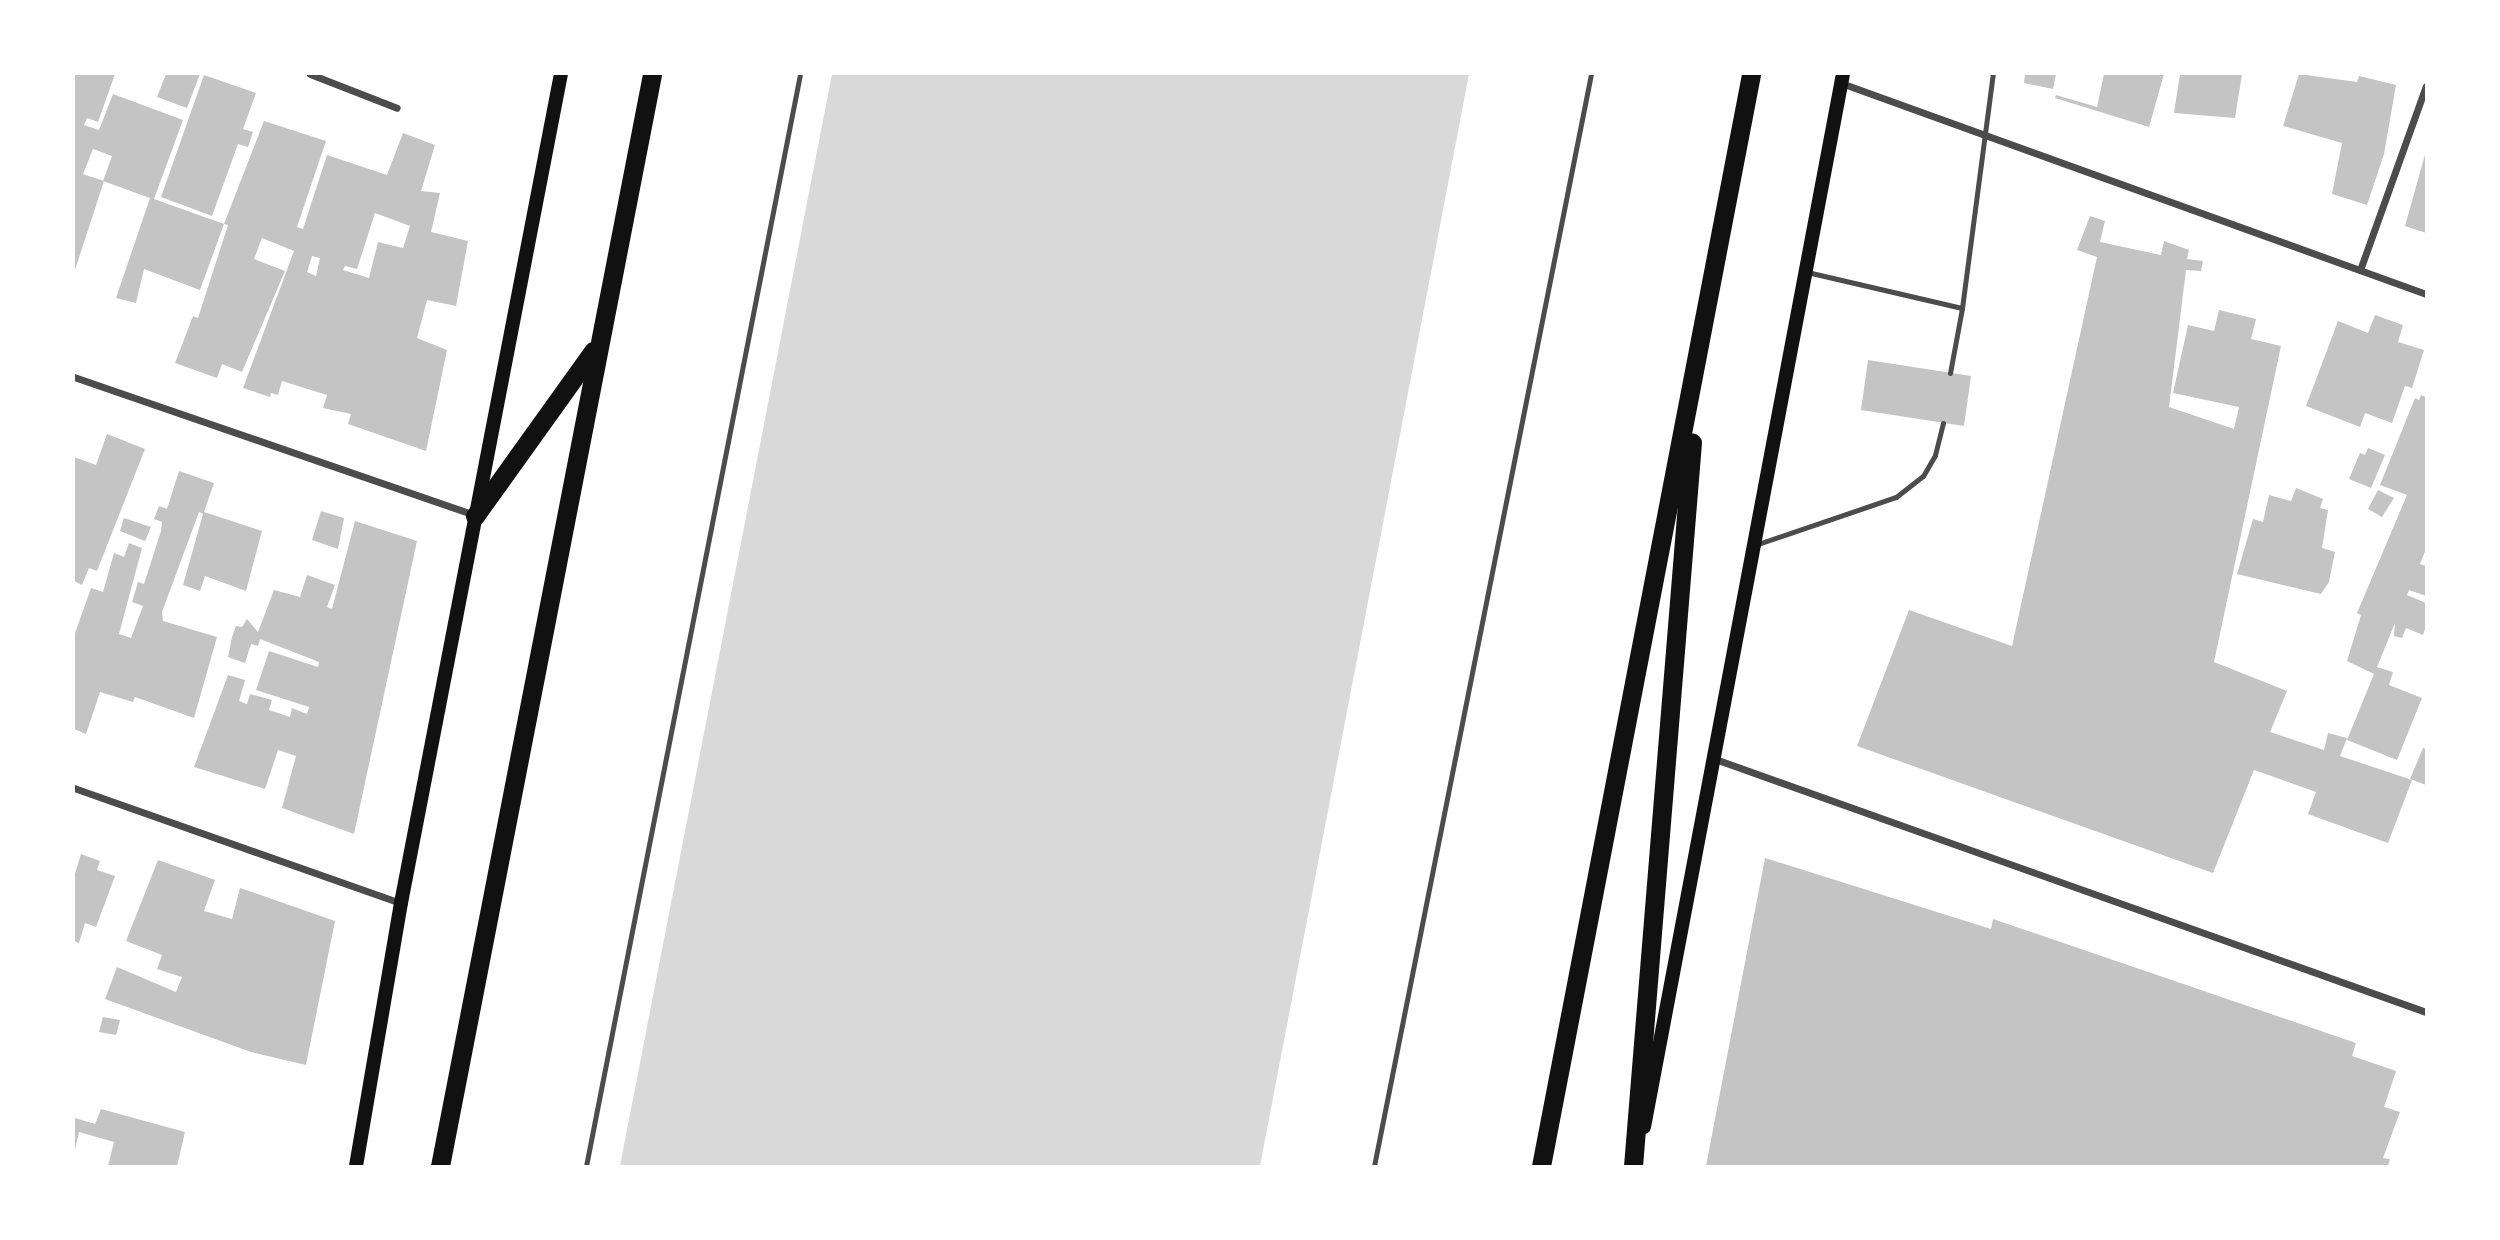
<!DOCTYPE html>
<html>
<head>
<meta charset="utf-8">
<style>
	body { margin:0 }
	#map { position:relative; width:2500px; height:1240px; overflow:hidden; background:#fff; font-family:Barlow,sans-serif }
	div>[style] { position:absolute }
	.water>* { inset:0; background:#d9d9d9 }
	.building>* { inset:0; background:#c4c4c4 }
	.service>* { height:5px; margin:-2.5px; padding:0 2.5px; transform-origin:2.5px; border-radius:2.5px; background:#4c4c4c }
	.minor>* { height:7px; margin:-3.5px; padding:0 3.5px; transform-origin:3.5px; border-radius:3.5px; background:#4c4c4c }
	.secondary>* { height:14px; margin:-7px; padding:0 7px; transform-origin:7px; border-radius:7px; background:#111 }
	.trunk>* { height:19px; margin:-9.5px; padding:0 9.5px; transform-origin:9.5px; border-radius:9.5px; background:#111 }
	span { translate:-50% -50%; white-space:nowrap; text-align:center; line-height:1.15; -webkit-text-stroke:5px #fff; paint-order:stroke }
	.frame { position:absolute; inset:0; border:75px solid #fff; pointer-events:none }
</style>
</head>
<body>
<div id="map">
	<div class="water">
		<i style="clip-path:polygon(832px 74px,1469px 74px,1260px 1166px,620px 1166px)"></i>
	</div>
	<div class="building">
		<i style="clip-path:polygon(evenodd,74px 74px,115px 74px,98px 122px,87px 118px,84px 125px,99px 130px,113px 94px,183px 120px,154px 199px,224px 224px,264px 121px,326px 141px,297px 227px,303px 229px,327px 155px,387px 175px,403px 133px,435px 145px,421px 191px,440px 193px,431px 232px,468px 241px,456px 306px,427px 300px,417px 338px,447px 350px,426px 451px,348px 424px,351px 414px,323px 408px,327px 395px,282px 381px,278px 395px,271px 393px,270px 397px,243px 388px,294px 251px,262px 238px,254px 259px,285px 271px,242px 372px,222px 364px,217px 378px,175px 363px,193px 316px,198px 318px,228px 225px,224px 224px,200px 290px,144px 269px,136px 303px,116px 298px,150px 198px,103px 181px,112px 156px,93px 149px,83px 174px,104px 181px,74px 273px,74px 74px,375px 213px,410px 226px,403px 248px,378px 242px,369px 278px,343px 270px,345px 266px,357px 269px,375px 213px,74px 74px,312px 256px,320px 258px,316px 276px,307px 272px,312px 256px)"></i>
		<i style="clip-path:polygon(166px 74px,200px 74px,187px 108px,157px 97px)"></i>
		<i style="clip-path:polygon(2025px 74px,2056px 74px,2053px 89px,2024px 83px)"></i>
		<i style="clip-path:polygon(2104px 74px,2164px 74px,2149px 127px,2055px 98px,2056px 95px,2097px 107px)"></i>
		<i style="clip-path:polygon(2180px 74px,2242px 74px,2235px 118px,2174px 113px)"></i>
		<i style="clip-path:polygon(2299px 74px,2357px 82px,2359px 76px,2396px 85px,2384px 154px,2367px 205px,2332px 194px,2342px 143px,2283px 126px)"></i>
		<i style="clip-path:polygon(204px 75px,256px 93px,243px 129px,253px 132px,248px 147px,238px 144px,212px 216px,161px 197px)"></i>
		<i style="clip-path:polygon(2426px 151px,2426px 233px,2405px 226px)"></i>
		<i style="clip-path:polygon(2090px 216px,2105px 221px,2100px 242px,2161px 255px,2164px 241px,2189px 250px,2187px 259px,2203px 261px,2201px 271px,2186px 270px,2169px 407px,2234px 429px,2239px 407px,2173px 393px,2188px 325px,2214px 331px,2219px 310px,2256px 319px,2251px 339px,2281px 346px,2214px 662px,2287px 691px,2270px 732px,2324px 750px,2328px 733px,2347px 738px,2340px 756px,2412px 780px,2388px 843px,2308px 814px,2316px 792px,2254px 770px,2213px 873px,1857px 746px,1909px 610px,2012px 646px,2097px 257px,2077px 250px)"></i>
		<i style="clip-path:polygon(2375px 315px,2403px 325px,2398px 342px,2424px 350px,2412px 388px,2405px 386px,2392px 423px,2365px 413px,2360px 427px,2306px 406px,2338px 321px,2368px 333px)"></i>
		<i style="clip-path:polygon(1868px 360px,1971px 376px,1964px 426px,1861px 410px)"></i>
		<i style="clip-path:polygon(2421px 395px,2426px 397px,2426px 549px,2420px 564px,2426px 566px,2426px 596px,2409px 590px,2407px 595px,2426px 603px,2426px 626px,2423px 635px,2406px 628px,2402px 638px,2394px 636px,2395px 623px,2377px 667px,2393px 672px,2389px 685px,2422px 698px,2397px 760px,2347px 740px,2374px 674px,2347px 661px,2361px 615px,2357px 613px,2407px 495px,2380px 485px,2415px 398px,2419px 400px)"></i>
		<i style="clip-path:polygon(107px 434px,145px 449px,97px 571px,89px 568px,82px 585px,74px 581px,74px 457px,96px 465px)"></i>
		<i style="clip-path:polygon(2368px 448px,2385px 455px,2371px 488px,2349px 479px,2360px 453px,2365px 455px)"></i>
		<i style="clip-path:polygon(179px 471px,214px 483px,204px 512px,262px 531px,246px 591px,205px 576px,200px 591px,183px 585px,203px 514px,199px 512px,162px 612px,163px 621px,217px 637px,194px 718px,135px 697px,133px 702px,100px 692px,86px 734px,74px 729px,74px 636px,91px 588px,103px 592px,114px 553px,124px 557px,129px 543px,142px 548px,119px 634px,131px 638px,143px 606px,132px 602px,138px 582px,144px 584px,161px 531px,162px 522px,154px 519px,159px 506px,167px 509px)"></i>
		<i style="clip-path:polygon(2296px 488px,2323px 499px,2320px 508px,2328px 510px,2322px 548px,2335px 552px,2329px 582px,2321px 594px,2237px 574px,2253px 519px,2263px 522px,2269px 495px,2291px 501px)"></i>
		<i style="clip-path:polygon(2378px 490px,2394px 498px,2382px 517px,2368px 509px)"></i>
		<i style="clip-path:polygon(321px 511px,344px 518px,338px 549px,312px 540px)"></i>
		<i style="clip-path:polygon(124px 518px,151px 527px,145px 541px,120px 531px)"></i>
		<i style="clip-path:polygon(355px 521px,417px 541px,354px 834px,282px 808px,296px 756px,278px 750px,265px 789px,194px 767px,228px 675px,245px 680px,239px 701px,247px 704px,250px 694px,272px 700px,269px 710px,290px 717px,292px 708px,307px 714px,309px 707px,256px 690px,269px 651px,318px 667px,319px 662px,260px 639px,258px 646px,251px 644px,245px 663px,228px 657px,232px 637px,236px 626px,242px 627px,247px 619px,258px 632px,274px 590px,300px 597px,307px 575px,335px 585px,327px 607px,332px 609px)"></i>
		<i style="clip-path:polygon(2423px 748px,2426px 749px,2426px 785px,2410px 779px)"></i>
		<i style="clip-path:polygon(81px 854px,100px 861px,97px 870px,115px 876px,96px 927px,85px 923px,79px 943px,74px 941px,74px 877px)"></i>
		<i style="clip-path:polygon(1765px 858px,1991px 929px,1993px 919px,2356px 1043px,2352px 1056px,2396px 1071px,2384px 1107px,2400px 1112px,2383px 1158px,2390px 1159px,2388px 1166px,1706px 1166px)"></i>
		<i style="clip-path:polygon(158px 860px,215px 880px,204px 911px,232px 919px,240px 888px,335px 921px,306px 1065px,251px 1052px,105px 999px,117px 967px,176px 992px,182px 977px,157px 969px,162px 955px,126px 941px)"></i>
		<i style="clip-path:polygon(103px 1017px,120px 1020px,116px 1035px,99px 1032px)"></i>
		<i style="clip-path:polygon(101px 1109px,185px 1132px,177px 1166px,108px 1166px,114px 1142px,79px 1132px,74px 1154px,75px 1118px,95px 1124px)"></i>
	</div>
	<div class="service">
		<i style="left:1807px;top:272px;width:159px;rotate:13.1deg"></i>
		<i style="left:1962px;top:308px;width:236px;rotate:-82.5deg"></i>
		<i style="left:1950px;top:373px;width:66px;rotate:-79.5deg"></i>
		<i style="left:1755px;top:545px;width:149px;rotate:-18.8deg"></i>
		<i style="left:1896px;top:497px;width:34px;rotate:-38deg"></i>
		<i style="left:1923px;top:476px;width:24px;rotate:-60deg"></i>
		<i style="left:1935px;top:455px;width:33px;rotate:-76deg"></i>
		<i style="left:586px;top:1166px;width:1113px;rotate:-78.91deg"></i>
		<i style="left:1374px;top:1166px;width:1113px;rotate:-78.76deg"></i>
	</div>
	<div class="minor">
		<i style="left:310px;top:74px;width:93px;rotate:21.3deg"></i>
		<i style="left:1841px;top:83px;width:622px;rotate:19.83deg"></i>
		<i style="left:2360px;top:270px;width:195px;rotate:-70.3deg"></i>
		<i style="left:74px;top:377px;width:423px;rotate:19deg"></i>
		<i style="left:1715px;top:759px;width:755px;rotate:19.59deg"></i>
		<i style="left:74px;top:788px;width:347px;rotate:19.4deg"></i>
	</div>
	<div class="secondary">
		<i style="left:1644px;top:1127px;width:1072px;rotate:-79.3deg"></i>
		<i style="left:356px;top:1166px;width:267px;rotate:-80.3deg"></i>
		<i style="left:401px;top:903px;width:844px;rotate:-79.08deg"></i>
	</div>
	<div class="trunk">
		<i style="left:475px;top:516px;width:203px;rotate:-54.4deg"></i>
		<i style="left:440px;top:1166px;width:1112px;rotate:-79.01deg"></i>
		<i style="left:1541px;top:1166px;width:1112px;rotate:-79.11deg"></i>
		<i style="left:1633px;top:1166px;width:726px;rotate:-85.34deg"></i>
	</div>
	<div class="frame"></div>
</div>
</body>
</html>
